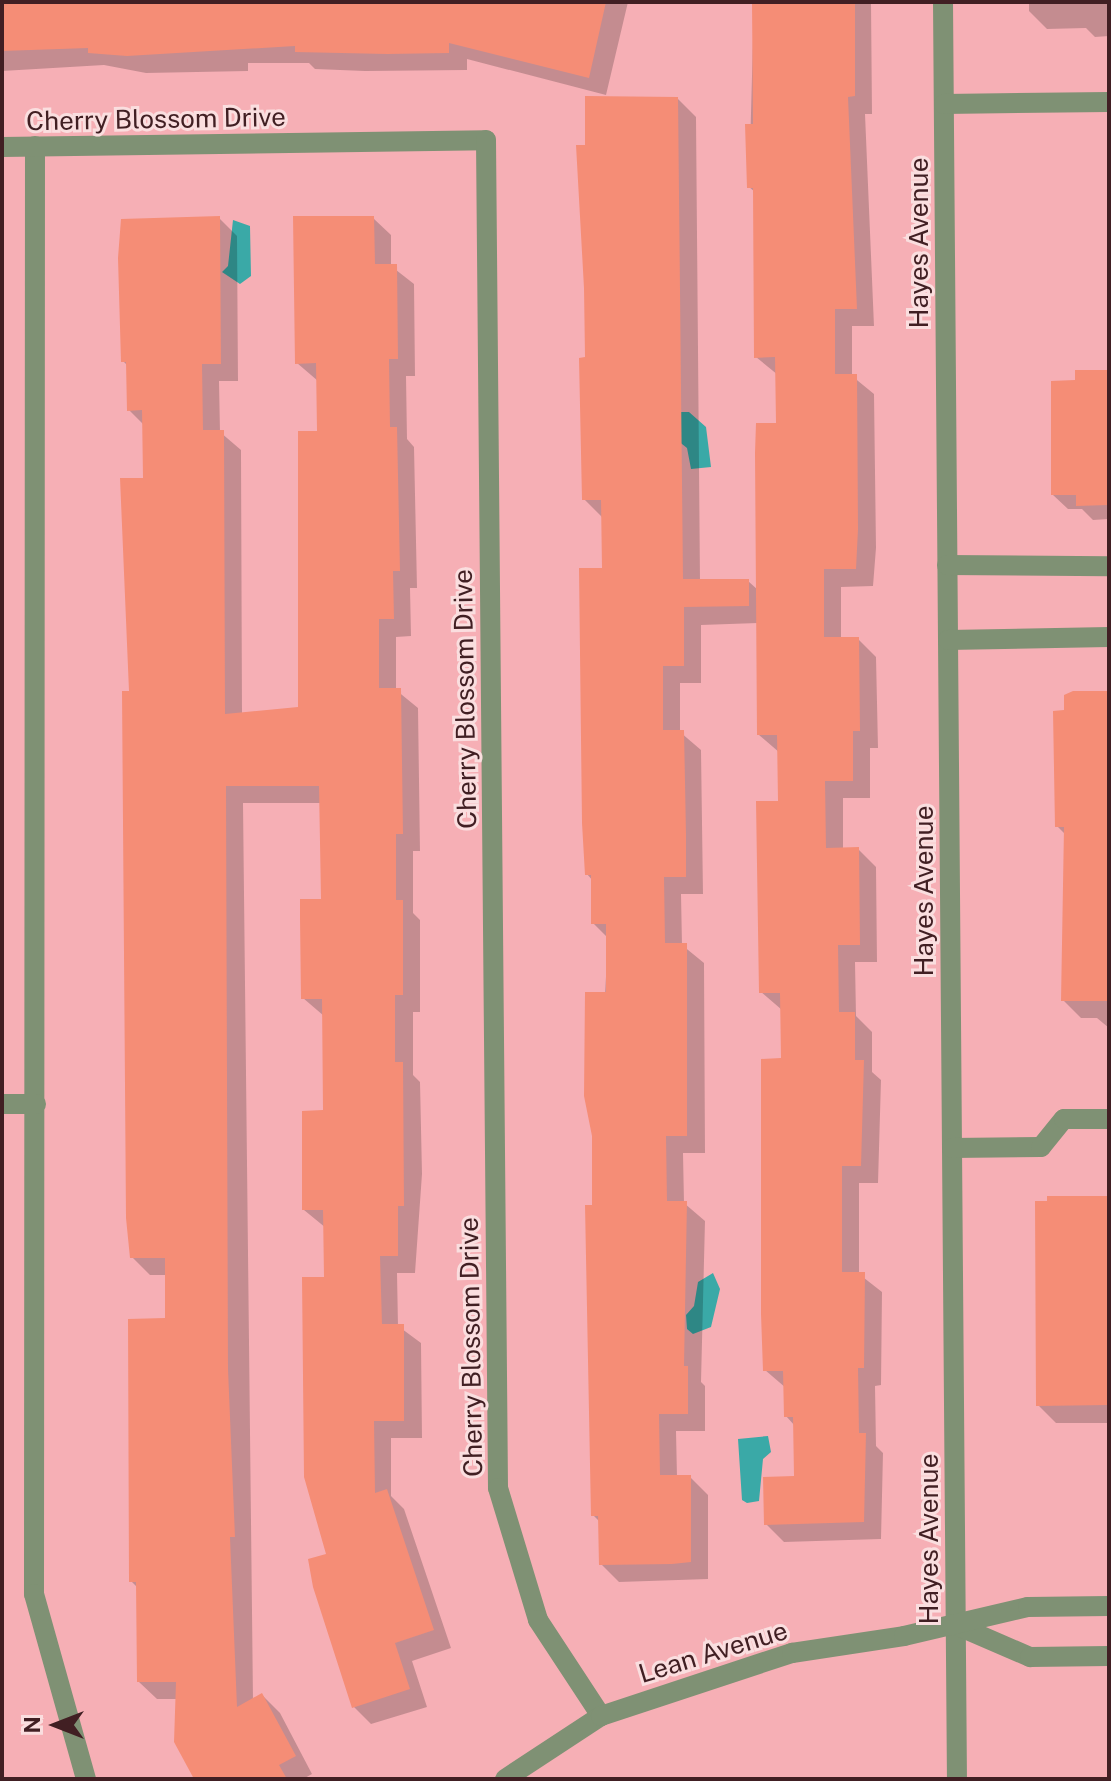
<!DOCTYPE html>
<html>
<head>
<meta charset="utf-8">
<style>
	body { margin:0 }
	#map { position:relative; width:1111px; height:1781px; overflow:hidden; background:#f6afb5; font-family:"Public Sans",sans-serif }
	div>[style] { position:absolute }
	.water>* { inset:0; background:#3aa9a7 }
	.shadow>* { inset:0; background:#0003 }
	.building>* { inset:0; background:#f58d76 }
	.minor>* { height:20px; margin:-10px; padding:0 10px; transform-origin:10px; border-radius:10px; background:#7f9174 }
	span { translate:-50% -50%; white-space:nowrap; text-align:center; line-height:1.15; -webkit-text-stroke:6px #fadedf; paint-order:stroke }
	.street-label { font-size:26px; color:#411f23 }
	.frame { position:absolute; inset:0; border:4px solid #411f23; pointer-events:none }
	.north { position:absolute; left:16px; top:1685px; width:80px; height:80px; -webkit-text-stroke:6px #fadedf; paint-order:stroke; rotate:270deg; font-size:22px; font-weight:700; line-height:32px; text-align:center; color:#411f23 }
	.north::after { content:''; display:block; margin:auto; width:28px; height:36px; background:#411f23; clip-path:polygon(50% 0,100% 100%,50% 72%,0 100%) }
</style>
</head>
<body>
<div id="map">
	<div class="water">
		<i style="clip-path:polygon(233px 220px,250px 226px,251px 276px,240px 284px,222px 272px,228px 266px)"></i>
		<i style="clip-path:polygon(668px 412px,689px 412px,706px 427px,711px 467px,691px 469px,687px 448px,672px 436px)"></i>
		<i style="clip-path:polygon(713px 1273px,720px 1289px,711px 1327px,693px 1334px,687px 1329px,686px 1315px,694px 1306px,698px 1282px)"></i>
		<i style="clip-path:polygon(768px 1436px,771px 1452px,763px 1459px,759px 1501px,747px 1503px,742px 1500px,738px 1439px)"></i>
	</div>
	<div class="shadow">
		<i style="clip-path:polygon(2px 2px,628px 2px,606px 95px,467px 59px,467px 70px,365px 71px,315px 69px,309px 63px,248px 63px,248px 71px,146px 73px,104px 65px,2px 71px)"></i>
		<i style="clip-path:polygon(754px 2px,871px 2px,872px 114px,865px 114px,874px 326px,852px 326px,852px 376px,874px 394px,876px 548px,873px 586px,841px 587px,841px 639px,858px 639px,876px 657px,878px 748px,870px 748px,870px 798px,843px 798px,843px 849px,858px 849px,876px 867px,877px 962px,855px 962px,856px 1016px,872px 1032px,872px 1072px,881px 1080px,878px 1183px,859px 1183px,859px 1274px,882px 1292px,881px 1385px,875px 1386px,876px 1446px,883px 1453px,881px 1539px,784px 1542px,766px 1524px,796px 1478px,795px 1426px,786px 1416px,786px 1388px,765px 1370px,783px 1060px,782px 1010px,761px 992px,780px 803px,780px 753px,759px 735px,758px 623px,701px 625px,701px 683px,680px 683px,680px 732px,701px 750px,703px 894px,681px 894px,682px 945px,704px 963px,705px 1153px,683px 1153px,684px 1203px,705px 1221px,701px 1382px,705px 1386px,705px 1431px,676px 1431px,677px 1477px,690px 1477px,708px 1495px,708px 1579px,619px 1582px,601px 1564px,600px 1522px,593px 1515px,594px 1207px,608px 938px,593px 923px,593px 881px,587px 874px,604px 570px,602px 517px,584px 499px,587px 147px,678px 99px,696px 117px,700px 581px,748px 581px,758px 590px,778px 425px,778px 375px,756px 357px,755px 192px,749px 187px)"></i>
		<i style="clip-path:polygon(1029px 2px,1109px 2px,1109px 36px,1095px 37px,1086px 28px,1047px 29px,1029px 11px)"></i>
		<i style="clip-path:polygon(219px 218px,237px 236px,238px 381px,219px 381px,220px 432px,241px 450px,242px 715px,300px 709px,319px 433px,318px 381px,297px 363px,373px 218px,391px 235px,391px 266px,414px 284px,415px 376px,406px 376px,407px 439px,414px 447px,417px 588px,410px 588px,411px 636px,396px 637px,396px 690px,418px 708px,420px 851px,413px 851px,413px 913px,420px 920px,420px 1012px,413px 1012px,413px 1075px,420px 1082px,422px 1174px,415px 1273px,397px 1273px,398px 1326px,421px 1343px,422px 1438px,391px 1438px,391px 1496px,404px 1509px,451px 1648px,412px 1661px,427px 1707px,371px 1724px,353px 1706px,328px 1555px,326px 1228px,304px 1210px,325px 1112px,324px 1016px,303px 998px,323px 901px,321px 803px,243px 803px,253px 1700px,262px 1695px,280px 1713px,312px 1774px,303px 1779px,197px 1779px,177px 1699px,157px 1699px,139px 1682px,138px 1588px,131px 1581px,167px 1320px,167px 1275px,150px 1275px,132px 1257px,131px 693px,145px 480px,144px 425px,129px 410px,128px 366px,123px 361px)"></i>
		<i style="clip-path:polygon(1109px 371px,1109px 519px,1093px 520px,1082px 509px,1068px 509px,1053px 495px,1077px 382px)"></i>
		<i style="clip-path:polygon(1109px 693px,1109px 1028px,1097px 1018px,1081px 1018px,1063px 1000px,1066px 835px,1057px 826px,1066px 712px)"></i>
		<i style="clip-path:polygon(1109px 1198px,1109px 1423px,1056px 1423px,1038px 1405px)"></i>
	</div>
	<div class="building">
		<i style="clip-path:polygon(2px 2px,606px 2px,589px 78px,449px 43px,449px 53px,387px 54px,295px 52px,295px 46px,127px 56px,88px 53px,88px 48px,2px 51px)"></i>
		<i style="clip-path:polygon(752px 2px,855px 3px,855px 96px,848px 97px,857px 309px,835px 309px,835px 374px,857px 374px,858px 529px,856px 569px,824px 569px,824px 637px,859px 637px,860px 731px,853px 731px,853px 781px,825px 781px,826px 848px,859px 847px,860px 945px,838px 945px,839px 1012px,855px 1012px,855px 1060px,864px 1060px,861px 1166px,842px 1166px,842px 1272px,865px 1272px,864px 1368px,858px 1368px,859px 1433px,866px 1433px,864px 1522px,764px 1525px,763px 1477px,794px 1476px,793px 1417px,784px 1417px,783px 1371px,763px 1371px,761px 1314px,761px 1059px,781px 1058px,780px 993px,759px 993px,756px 801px,778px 801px,777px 735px,757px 735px,755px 453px,756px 423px,776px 423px,775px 357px,754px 358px,753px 188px,747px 188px,745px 124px,753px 124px)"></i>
		<i style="clip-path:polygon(585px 96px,678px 97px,683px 579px,749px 579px,749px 606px,684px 607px,684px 666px,663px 666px,663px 730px,684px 730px,686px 834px,686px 877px,664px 877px,665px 943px,687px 943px,687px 1136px,666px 1136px,667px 1201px,687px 1201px,684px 1366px,688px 1366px,688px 1414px,659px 1414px,660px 1475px,691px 1475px,691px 1562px,672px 1564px,599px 1565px,598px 1516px,591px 1516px,585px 1205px,592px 1205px,592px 1136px,584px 1096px,585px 992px,606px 992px,606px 924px,591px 924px,591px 875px,585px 875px,582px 823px,579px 568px,602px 568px,601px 500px,582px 500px,579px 358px,585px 357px,584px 288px,576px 145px,585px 145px)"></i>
		<i style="clip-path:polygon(220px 216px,221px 364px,202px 364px,203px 430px,224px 430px,225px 714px,298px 707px,298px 431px,317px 431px,316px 363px,295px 364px,293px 216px,374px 216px,375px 264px,397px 264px,398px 359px,389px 359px,390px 427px,397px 427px,400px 571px,393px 571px,394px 619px,379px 619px,379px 688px,401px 688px,403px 834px,396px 834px,396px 900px,403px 900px,403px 995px,395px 995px,395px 1062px,403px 1062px,404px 1206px,398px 1206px,398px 1256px,380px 1256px,382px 1324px,404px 1324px,404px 1421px,374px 1421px,375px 1493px,387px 1489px,434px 1630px,395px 1643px,410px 1689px,352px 1708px,313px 1587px,308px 1559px,326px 1554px,304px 1477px,302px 1277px,324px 1277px,323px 1210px,302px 1210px,302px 1111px,323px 1110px,322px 999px,301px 999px,300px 918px,300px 899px,321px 899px,319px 786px,226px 786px,228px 1369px,235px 1537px,230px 1537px,237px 1707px,262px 1693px,296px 1756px,279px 1765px,287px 1779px,194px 1779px,174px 1742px,176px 1682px,137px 1682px,136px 1582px,129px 1582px,128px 1319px,165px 1318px,165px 1258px,130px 1258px,126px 1218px,122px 691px,129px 691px,120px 478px,143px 478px,142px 410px,127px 411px,126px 362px,121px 362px,118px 258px,121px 219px)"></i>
		<i style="clip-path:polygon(1075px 370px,1109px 370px,1109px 505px,1076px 506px,1076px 495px,1051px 495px,1051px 381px,1075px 380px)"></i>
		<i style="clip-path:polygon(1073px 691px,1109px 691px,1109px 1001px,1061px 1001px,1064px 827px,1055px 827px,1053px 711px,1064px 710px,1064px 695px)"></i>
		<i style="clip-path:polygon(1047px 1196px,1109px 1196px,1109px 1405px,1036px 1406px,1035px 1201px,1047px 1201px)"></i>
	</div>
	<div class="minor">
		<i style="left:943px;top:2px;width:1777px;rotate:89.55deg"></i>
		<i style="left:944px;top:104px;width:165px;rotate:-0.7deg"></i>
		<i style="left:35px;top:146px;width:1448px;rotate:90.04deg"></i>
		<i style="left:34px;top:1594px;width:192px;rotate:74.3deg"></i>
		<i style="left:2px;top:147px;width:484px;rotate:-0.8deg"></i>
		<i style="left:486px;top:140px;width:1348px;rotate:89.49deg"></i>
		<i style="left:498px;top:1488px;width:138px;rotate:73.1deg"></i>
		<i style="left:538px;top:1620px;width:115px;rotate:56.7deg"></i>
		<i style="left:947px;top:565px;width:162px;rotate:0.4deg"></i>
		<i style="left:948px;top:640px;width:161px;rotate:-1.1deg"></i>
		<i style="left:2px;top:1104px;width:34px"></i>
		<i style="left:952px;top:1148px;width:89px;rotate:-0.6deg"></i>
		<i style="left:1041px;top:1147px;width:36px;rotate:-51deg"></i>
		<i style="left:1064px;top:1119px;width:45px"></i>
		<i style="left:956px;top:1625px;width:81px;rotate:23.4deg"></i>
		<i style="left:1030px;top:1657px;width:79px;rotate:-0.7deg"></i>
		<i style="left:505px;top:1779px;width:115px;rotate:-33.3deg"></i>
		<i style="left:601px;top:1716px;width:201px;rotate:-18.3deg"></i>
		<i style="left:792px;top:1653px;width:113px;rotate:-8.6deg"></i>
		<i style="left:904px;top:1636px;width:127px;rotate:-13.2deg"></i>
		<i style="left:1028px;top:1607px;width:81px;rotate:-0.7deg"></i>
	</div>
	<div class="street-label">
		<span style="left:156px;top:119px;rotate:-1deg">Cherry Blossom Drive</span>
		<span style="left:919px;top:243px;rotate:-90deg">Hayes Avenue</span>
		<span style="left:465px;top:699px;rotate:-91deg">Cherry Blossom Drive</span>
		<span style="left:924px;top:891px;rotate:-90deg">Hayes Avenue</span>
		<span style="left:471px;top:1347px;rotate:-91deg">Cherry Blossom Drive</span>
		<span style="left:929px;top:1539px;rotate:-90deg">Hayes Avenue</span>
		<span style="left:713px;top:1652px;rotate:-17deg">Lean Avenue</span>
	</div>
	<div class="frame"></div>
	<div class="north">N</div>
</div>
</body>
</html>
